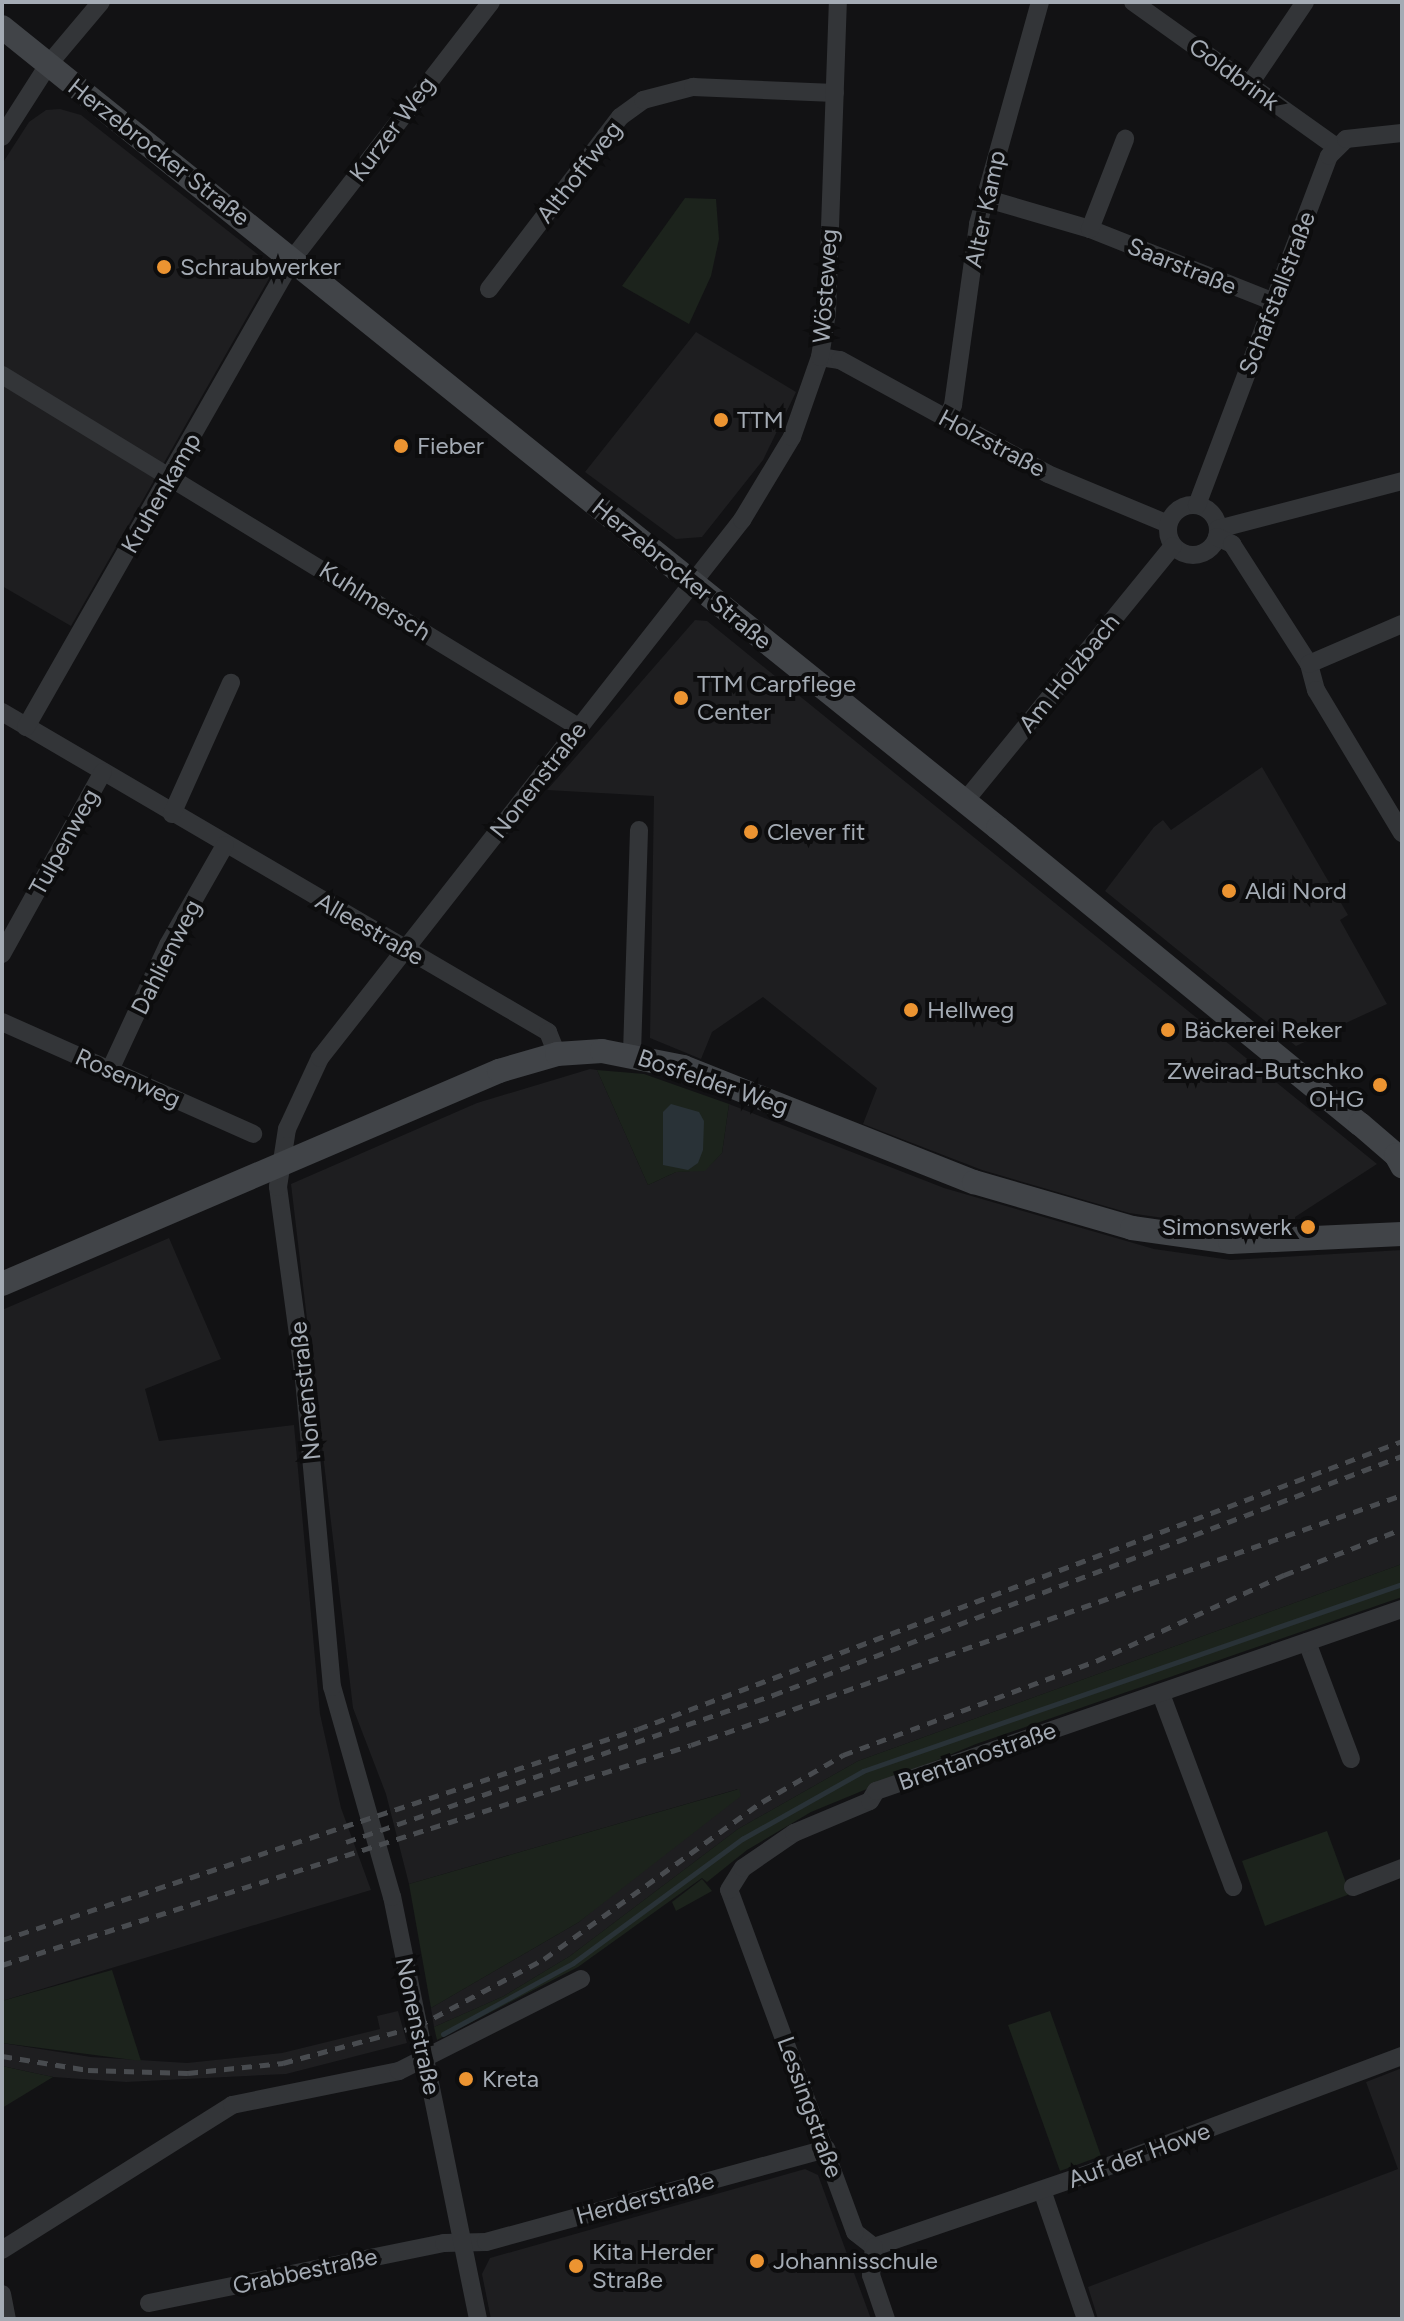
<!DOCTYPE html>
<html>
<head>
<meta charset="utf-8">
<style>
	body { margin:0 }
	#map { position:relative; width:1404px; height:2321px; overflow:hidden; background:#121214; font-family:Figtree,sans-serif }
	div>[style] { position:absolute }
	.built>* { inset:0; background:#1e1e20 }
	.green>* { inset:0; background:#1c231c }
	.water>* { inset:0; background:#293237 }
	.stream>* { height:5px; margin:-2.5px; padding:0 2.5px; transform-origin:2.5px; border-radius:2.5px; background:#293237 }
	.street>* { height:18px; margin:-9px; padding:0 9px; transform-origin:9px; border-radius:9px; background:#333538 }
	.street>.ring { margin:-9px; padding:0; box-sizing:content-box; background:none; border:18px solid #333538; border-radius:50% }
	.secondary>* { height:24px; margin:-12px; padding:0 12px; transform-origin:12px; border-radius:12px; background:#414448 }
	.rail>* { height:5px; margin-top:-2.5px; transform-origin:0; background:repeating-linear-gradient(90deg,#484b4f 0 10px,transparent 0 18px) }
	.dots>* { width:22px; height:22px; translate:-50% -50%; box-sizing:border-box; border:4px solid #0d0d0e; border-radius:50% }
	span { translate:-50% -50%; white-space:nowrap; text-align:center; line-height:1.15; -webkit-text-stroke:8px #0d0d0e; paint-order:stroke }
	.street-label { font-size:24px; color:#a4abb4 }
	.poi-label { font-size:24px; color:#a4abb4 }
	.left { translate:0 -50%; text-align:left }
	.right { translate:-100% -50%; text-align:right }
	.frame { position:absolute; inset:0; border:4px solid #a4abb4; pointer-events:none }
</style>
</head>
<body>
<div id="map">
	<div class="built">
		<i style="clip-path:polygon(60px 109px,81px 115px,275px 268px,71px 626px,2px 586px,2px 164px,29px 122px,46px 110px)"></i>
		<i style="clip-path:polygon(696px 332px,796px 392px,763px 460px,702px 537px,676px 539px,585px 472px)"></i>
		<i style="clip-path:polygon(695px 620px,707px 621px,1377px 1164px,1295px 1217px,1295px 1228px,1240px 1229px,1129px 1213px,982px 1170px,863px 1124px,877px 1088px,763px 997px,712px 1032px,701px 1059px,650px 1038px,654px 796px,547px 790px)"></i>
		<i style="clip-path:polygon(1262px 767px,1348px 915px,1340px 920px,1387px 1004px,1296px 1046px,1105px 891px,1154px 827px,1163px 820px,1171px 830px)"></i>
		<i style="clip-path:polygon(590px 1069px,597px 1070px,648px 1185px,676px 1172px,705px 1170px,722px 1153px,729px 1104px,944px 1188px,1154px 1249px,1231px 1260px,1402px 1250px,1402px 1564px,858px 1761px,738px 1829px,570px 1956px,504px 1996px,434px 2027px,431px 2008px,579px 1922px,738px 1789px,409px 1884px,386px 1794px,353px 1708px,291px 1184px,477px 1103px)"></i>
		<i style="clip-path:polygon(169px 1238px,221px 1359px,145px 1389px,159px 1441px,294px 1425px,320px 1714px,341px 1808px,371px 1890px,2px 2001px,2px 1310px)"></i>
		<i style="clip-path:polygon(398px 2011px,407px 2043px,286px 2074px,126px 2082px,53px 2077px,2px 2066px,2px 2043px,91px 2057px,187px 2063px,282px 2053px,380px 2029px,377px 2016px)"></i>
		<i style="clip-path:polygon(1402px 2068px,1402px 2319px,1098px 2319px,1088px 2287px,1398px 2169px,1366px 2082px)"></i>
		<i style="clip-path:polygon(805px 2169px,818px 2175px,871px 2319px,491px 2319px,482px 2274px,490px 2258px)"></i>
	</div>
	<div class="green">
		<i style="clip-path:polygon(685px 198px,716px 199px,719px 239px,711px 276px,689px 324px,622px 286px)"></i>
		<i style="clip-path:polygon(597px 1070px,644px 1074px,729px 1104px,722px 1153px,705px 1171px,676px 1172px,648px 1185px)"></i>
		<i style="clip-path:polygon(1402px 1564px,1402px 1597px,976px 1744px,811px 1812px,747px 1850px,707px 1882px,702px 1878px,578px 1967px,437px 2040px,434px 2027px,504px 1996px,570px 1956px,738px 1829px,858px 1761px)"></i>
		<i style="clip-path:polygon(739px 1789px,741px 1796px,579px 1922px,431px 2008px,409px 1884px)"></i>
		<i style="clip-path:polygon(1327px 1831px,1350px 1894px,1265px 1926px,1242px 1861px)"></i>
		<i style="clip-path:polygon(702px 1879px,712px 1891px,676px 1911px,672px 1902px)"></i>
		<i style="clip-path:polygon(112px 1970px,141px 2061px,2px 2043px,2px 2001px)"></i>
		<i style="clip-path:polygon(1050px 2011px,1101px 2156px,1060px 2171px,1008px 2025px)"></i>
		<i style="clip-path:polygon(2px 2066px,20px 2070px,53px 2077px,2px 2108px)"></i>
	</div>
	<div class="water">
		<i style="clip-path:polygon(671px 1104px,699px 1112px,704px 1121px,703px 1150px,698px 1163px,688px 1170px,663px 1165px,663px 1112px)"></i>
	</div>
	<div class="stream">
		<i style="left:443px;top:2034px;width:148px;rotate:-28.6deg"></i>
		<i style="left:573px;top:1963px;width:210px;rotate:-36.3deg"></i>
		<i style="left:742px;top:1839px;width:139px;rotate:-29.3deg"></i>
		<i style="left:863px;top:1771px;width:571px;rotate:-19.13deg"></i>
	</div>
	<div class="street">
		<i style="left:1133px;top:2px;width:249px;rotate:35.5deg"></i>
		<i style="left:1249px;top:85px;width:100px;rotate:-56deg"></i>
		<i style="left:2px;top:137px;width:85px;rotate:-57.4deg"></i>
		<i style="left:48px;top:65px;width:82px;rotate:-49.9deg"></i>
		<i style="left:984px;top:198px;width:110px;rotate:16.3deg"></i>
		<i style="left:1090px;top:229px;width:198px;rotate:21.6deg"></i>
		<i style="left:1090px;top:229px;width:97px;rotate:-68.7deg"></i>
		<i style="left:489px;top:289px;width:216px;rotate:-52.7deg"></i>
		<i style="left:620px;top:117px;width:29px;rotate:-36deg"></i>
		<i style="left:643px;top:100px;width:52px;rotate:-14.6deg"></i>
		<i style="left:693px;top:87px;width:142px;rotate:2.4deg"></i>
		<i style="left:820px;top:357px;width:20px;rotate:9deg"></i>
		<i style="left:840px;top:360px;width:237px;rotate:28.7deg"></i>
		<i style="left:1048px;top:474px;width:130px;rotate:22.6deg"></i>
		<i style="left:2px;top:375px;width:677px;rotate:31.41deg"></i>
		<i style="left:946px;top:419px;width:16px;rotate:-63deg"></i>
		<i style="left:953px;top:405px;width:183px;rotate:-82.1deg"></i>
		<i style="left:978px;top:224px;width:230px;rotate:-74.4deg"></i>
		<i class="ring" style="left:1168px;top:505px;width:32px;height:32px"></i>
		<i style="left:1197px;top:505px;width:373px;rotate:-69.3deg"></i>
		<i style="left:1329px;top:156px;width:24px;rotate:-45deg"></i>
		<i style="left:1346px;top:139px;width:56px;rotate:-6.1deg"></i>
		<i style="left:1218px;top:529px;width:190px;rotate:-14.6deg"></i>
		<i style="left:1217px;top:537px;width:17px;rotate:25deg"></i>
		<i style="left:1232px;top:544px;width:143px;rotate:57.3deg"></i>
		<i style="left:1309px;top:664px;width:27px;rotate:75deg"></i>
		<i style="left:1316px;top:690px;width:167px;rotate:59deg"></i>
		<i style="left:1309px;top:664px;width:101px;rotate:-23.3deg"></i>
		<i style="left:2px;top:712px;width:633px;rotate:30.37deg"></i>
		<i style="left:548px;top:1032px;width:24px;rotate:68deg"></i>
		<i style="left:26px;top:727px;width:541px;rotate:-60.31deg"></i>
		<i style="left:294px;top:257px;width:322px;rotate:-52.3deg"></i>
		<i style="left:965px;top:801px;width:329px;rotate:-50.8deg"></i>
		<i style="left:172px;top:814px;width:144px;rotate:-65.8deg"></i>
		<i style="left:2px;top:954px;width:208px;rotate:-61deg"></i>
		<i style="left:2px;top:1022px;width:275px;rotate:24deg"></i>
		<i style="left:632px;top:1053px;width:223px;rotate:-88.2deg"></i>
		<i style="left:110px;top:1070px;width:138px;rotate:-65.1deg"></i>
		<i style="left:168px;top:945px;width:115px;rotate:-60.3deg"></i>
		<i style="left:1307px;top:1642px;width:125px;rotate:69.4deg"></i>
		<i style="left:1161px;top:1694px;width:206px;rotate:69.5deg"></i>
		<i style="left:1353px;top:1887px;width:53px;rotate:-21.2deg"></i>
		<i style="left:1042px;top:2190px;width:136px;rotate:71.2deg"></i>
		<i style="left:874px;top:2247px;width:24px;rotate:-142deg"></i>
		<i style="left:855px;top:2232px;width:364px;rotate:-110.2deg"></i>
		<i style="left:729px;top:1890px;width:26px;rotate:-58deg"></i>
		<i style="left:743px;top:1868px;width:62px;rotate:-34.5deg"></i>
		<i style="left:794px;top:1833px;width:82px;rotate:-22.8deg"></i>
		<i style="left:870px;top:1801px;width:12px;rotate:-59deg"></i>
		<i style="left:876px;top:1791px;width:557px;rotate:-19.09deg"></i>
		<i style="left:874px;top:2247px;width:231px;rotate:-18.9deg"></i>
		<i style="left:1093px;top:2172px;width:330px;rotate:-20.6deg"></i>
		<i style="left:874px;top:2247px;width:28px;rotate:96deg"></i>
		<i style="left:871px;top:2275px;width:46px;rotate:71.2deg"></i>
		<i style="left:2px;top:2250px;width:272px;rotate:-32.2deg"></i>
		<i style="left:232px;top:2105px;width:170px;rotate:-11.5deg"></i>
		<i style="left:399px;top:2071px;width:204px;rotate:-26.8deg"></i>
		<i style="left:2px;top:2294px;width:25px;rotate:79deg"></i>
		<i style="left:149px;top:2303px;width:301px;rotate:-11.5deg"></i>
		<i style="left:444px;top:2243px;width:42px;rotate:-1.4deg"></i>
		<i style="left:486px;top:2242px;width:353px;rotate:-15.3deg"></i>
		<i style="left:478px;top:2319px;width:431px;rotate:-101.5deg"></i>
		<i style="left:392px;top:1897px;width:218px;rotate:-105.9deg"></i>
		<i style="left:332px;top:1687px;width:309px;rotate:-95.2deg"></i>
		<i style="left:304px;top:1379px;width:194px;rotate:-97.7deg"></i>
		<i style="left:278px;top:1187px;width:59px;rotate:-81.2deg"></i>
		<i style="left:287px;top:1129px;width:78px;rotate:-65.1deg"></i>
		<i style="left:320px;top:1058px;width:684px;rotate:-51.89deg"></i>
		<i style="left:742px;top:520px;width:97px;rotate:-58.9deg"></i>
		<i style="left:792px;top:437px;width:85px;rotate:-70.7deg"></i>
		<i style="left:820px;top:357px;width:45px;rotate:-81deg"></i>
		<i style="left:827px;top:313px;width:311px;rotate:-88deg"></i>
	</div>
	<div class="secondary">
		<i style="left:2px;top:27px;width:1278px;rotate:38.81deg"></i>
		<i style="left:998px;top:828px;width:468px;rotate:39.3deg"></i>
		<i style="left:1360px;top:1124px;width:48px;rotate:40.7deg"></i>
		<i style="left:1396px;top:1155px;width:13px;rotate:61deg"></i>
		<i style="left:2px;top:1284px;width:541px;rotate:-23.2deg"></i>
		<i style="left:499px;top:1071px;width:60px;rotate:-16.3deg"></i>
		<i style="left:557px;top:1054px;width:45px;rotate:-3.8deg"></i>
		<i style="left:602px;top:1051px;width:83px;rotate:11.2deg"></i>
		<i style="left:683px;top:1067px;width:313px;rotate:21.6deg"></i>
		<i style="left:974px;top:1182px;width:165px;rotate:16.2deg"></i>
		<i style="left:1132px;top:1228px;width:99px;rotate:8.1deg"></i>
		<i style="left:1230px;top:1242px;width:172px;rotate:-2.7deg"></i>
	</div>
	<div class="rail">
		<i style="left:346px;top:1842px;width:452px;rotate:-19deg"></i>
		<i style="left:773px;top:1695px;width:673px;rotate:-20.81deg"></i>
		<i style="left:2px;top:1940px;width:670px;rotate:-18.35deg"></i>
		<i style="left:638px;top:1729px;width:816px;rotate:-20.65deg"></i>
		<i style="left:2px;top:1965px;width:723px;rotate:-17.71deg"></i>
		<i style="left:691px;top:1745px;width:754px;rotate:-19.37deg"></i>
		<i style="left:2px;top:2056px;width:87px;rotate:9.2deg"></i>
		<i style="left:88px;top:2070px;width:100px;rotate:1.7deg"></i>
		<i style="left:188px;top:2073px;width:96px;rotate:-6deg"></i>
		<i style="left:283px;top:2063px;width:140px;rotate:-15.3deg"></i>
		<i style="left:418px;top:2026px;width:143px;rotate:-28deg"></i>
		<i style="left:544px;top:1959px;width:269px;rotate:-35.8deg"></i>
		<i style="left:762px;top:1802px;width:94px;rotate:-30.1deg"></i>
		<i style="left:843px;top:1755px;width:270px;rotate:-20.4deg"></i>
		<i style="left:1096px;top:1661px;width:207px;rotate:-24.6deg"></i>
		<i style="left:1284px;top:1575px;width:127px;rotate:-21.3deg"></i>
	</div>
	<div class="dots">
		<i style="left:164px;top:267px;background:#ec9431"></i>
		<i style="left:721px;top:420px;background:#ec9431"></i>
		<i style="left:401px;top:446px;background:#ec9431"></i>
		<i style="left:681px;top:698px;background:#ec9431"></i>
		<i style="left:751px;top:832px;background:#ec9431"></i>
		<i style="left:1229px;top:891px;background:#ec9431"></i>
		<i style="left:911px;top:1010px;background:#ec9431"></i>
		<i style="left:1168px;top:1030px;background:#ec9431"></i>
		<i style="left:1380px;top:1085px;background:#ec9431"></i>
		<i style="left:1308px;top:1227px;background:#ec9431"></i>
		<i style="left:466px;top:2079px;background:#ec9431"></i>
		<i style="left:757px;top:2261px;background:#ec9431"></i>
		<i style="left:576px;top:2266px;background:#ec9431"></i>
	</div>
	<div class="street-label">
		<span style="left:1234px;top:74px;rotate:36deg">Goldbrink</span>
		<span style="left:392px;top:129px;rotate:-53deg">Kurzer Weg</span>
		<span style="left:159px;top:152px;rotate:38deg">Herzebrocker Straße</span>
		<span style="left:579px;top:172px;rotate:-52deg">Althoffweg</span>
		<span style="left:985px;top:209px;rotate:-78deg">Alter Kamp</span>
		<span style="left:1182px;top:266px;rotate:22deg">Saarstraße</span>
		<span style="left:825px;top:286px;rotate:-86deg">Wösteweg</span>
		<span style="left:1277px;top:293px;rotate:-69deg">Schafstallstraße</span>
		<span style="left:992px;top:443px;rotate:28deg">Holzstraße</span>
		<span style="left:161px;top:493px;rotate:-60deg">Kruhenkamp</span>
		<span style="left:682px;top:574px;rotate:39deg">Herzebrocker Straße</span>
		<span style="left:375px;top:601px;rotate:32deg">Kuhlmersch</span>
		<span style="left:1069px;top:673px;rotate:-51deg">Am Holzbach</span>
		<span style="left:538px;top:780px;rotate:-52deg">Nonenstraße</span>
		<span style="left:64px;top:842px;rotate:-61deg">Tulpenweg</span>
		<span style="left:370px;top:929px;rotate:30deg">Alleestraße</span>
		<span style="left:166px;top:957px;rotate:-63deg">Dahlienweg</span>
		<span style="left:128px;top:1078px;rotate:24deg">Rosenweg</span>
		<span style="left:713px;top:1082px;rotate:19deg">Bosfelder Weg</span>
		<span style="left:305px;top:1391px;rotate:-96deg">Nonenstraße</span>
		<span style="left:977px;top:1756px;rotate:-19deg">Brentanostraße</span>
		<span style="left:418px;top:2026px;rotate:78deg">Nonenstraße</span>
		<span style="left:810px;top:2107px;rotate:70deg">Lessingstraße</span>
		<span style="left:1139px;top:2155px;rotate:-20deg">Auf der Howe</span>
		<span style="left:645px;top:2198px;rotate:-15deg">Herderstraße</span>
		<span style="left:305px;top:2271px;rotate:-12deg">Grabbestraße</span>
	</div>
	<div class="poi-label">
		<span class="left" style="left:180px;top:267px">Schraubwerker</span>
		<span class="left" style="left:737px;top:420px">TTM</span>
		<span class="left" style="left:417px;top:446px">Fieber</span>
		<span class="left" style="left:697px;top:698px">TTM Carpflege<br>Center</span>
		<span class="left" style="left:767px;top:832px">Clever fit</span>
		<span class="left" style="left:1245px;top:891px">Aldi Nord</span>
		<span class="left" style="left:927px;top:1010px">Hellweg</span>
		<span class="left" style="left:1184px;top:1030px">Bäckerei Reker</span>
		<span class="right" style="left:1364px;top:1085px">Zweirad-Butschko<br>OHG</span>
		<span class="right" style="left:1292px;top:1227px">Simonswerk</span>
		<span class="left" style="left:482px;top:2079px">Kreta</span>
		<span class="left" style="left:592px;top:2266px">Kita Herder<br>Straße</span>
		<span class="left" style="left:773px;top:2261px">Johannisschule</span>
	</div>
	<div class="frame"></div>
</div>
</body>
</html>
